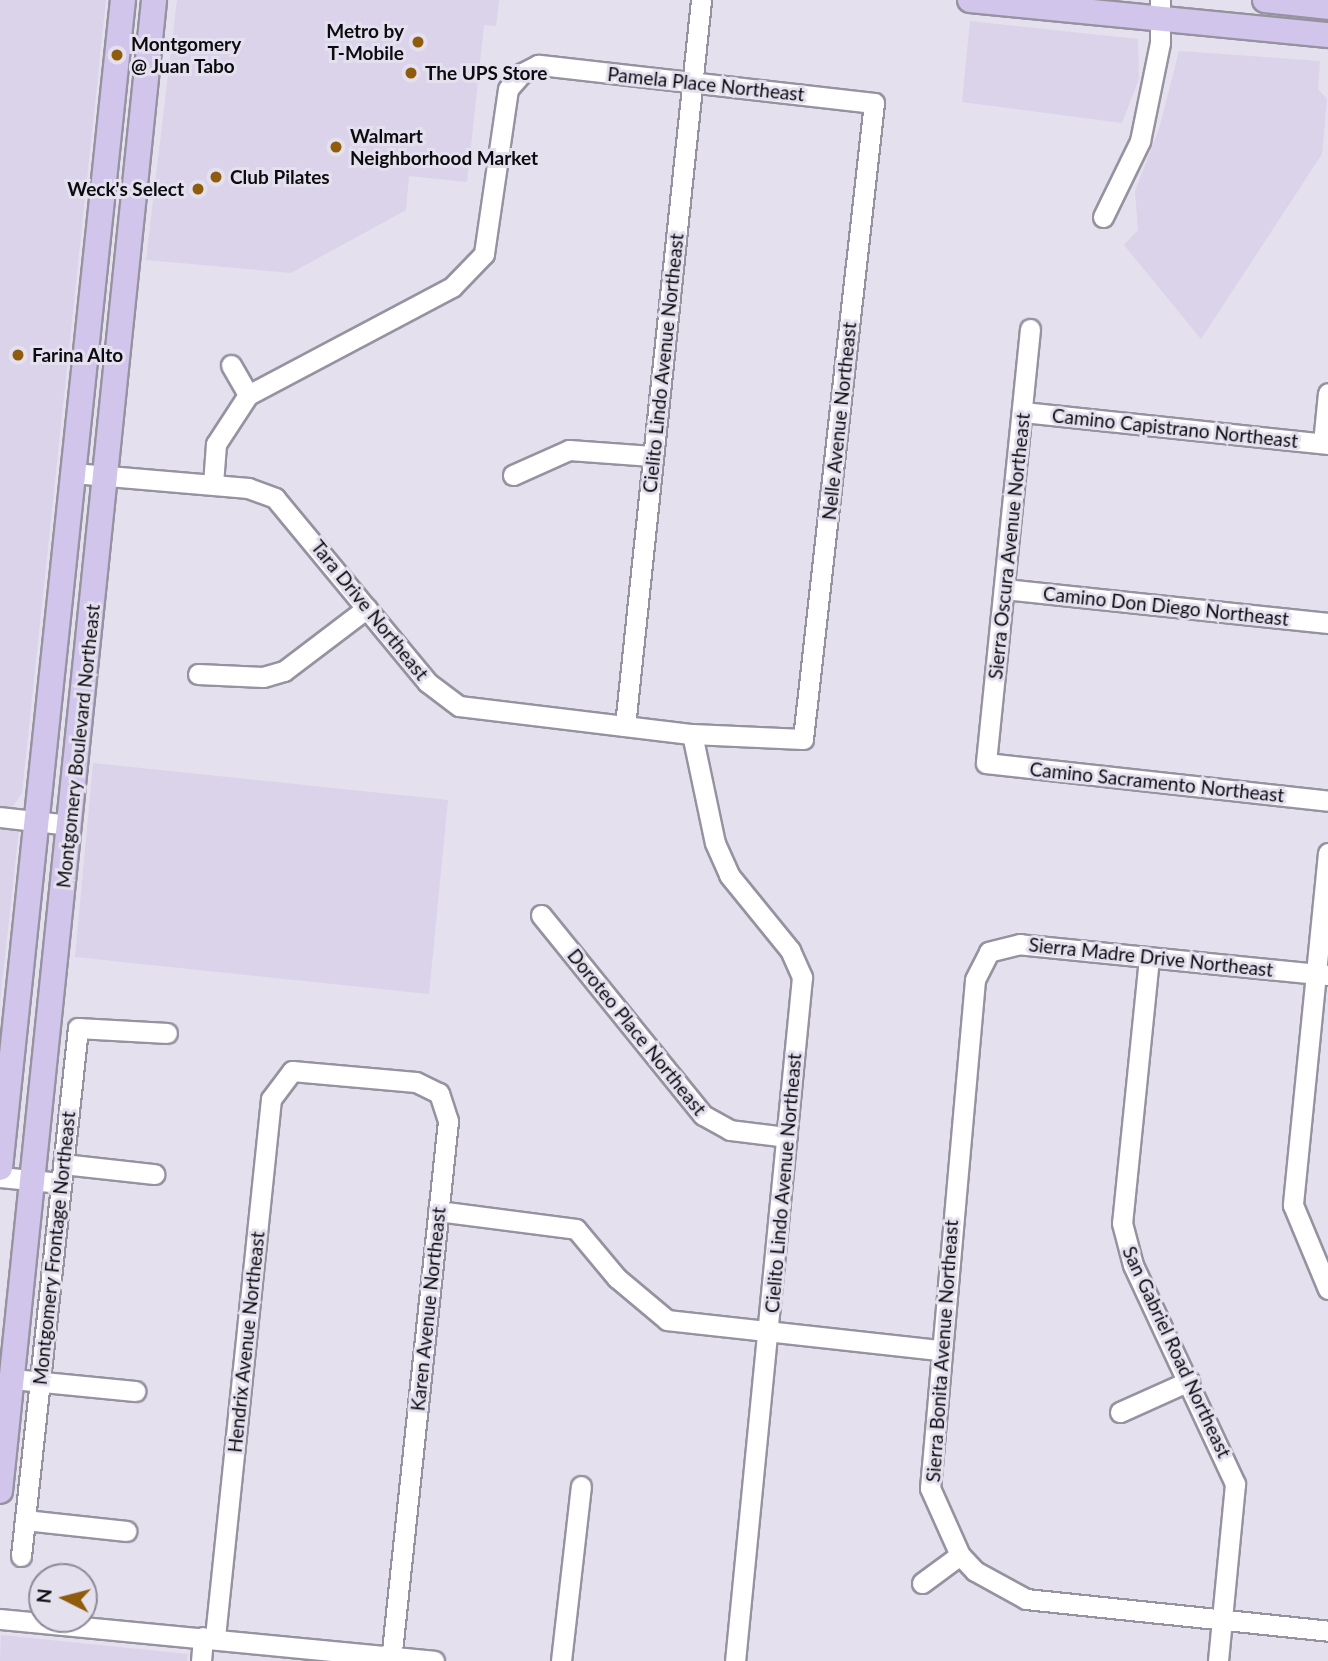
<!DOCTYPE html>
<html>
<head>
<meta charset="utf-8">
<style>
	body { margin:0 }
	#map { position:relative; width:1328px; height:1661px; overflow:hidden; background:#e4e0ee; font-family:Lato,sans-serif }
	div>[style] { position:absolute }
	.built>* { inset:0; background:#dad3e9 }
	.roads { filter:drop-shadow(2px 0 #9692a0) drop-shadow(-2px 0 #9692a0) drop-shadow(0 2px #9692a0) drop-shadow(0 -2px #9692a0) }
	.minor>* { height:19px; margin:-9.5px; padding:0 9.5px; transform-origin:9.5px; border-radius:9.5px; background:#fff }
	.major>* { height:24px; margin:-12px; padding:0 12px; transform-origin:12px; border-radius:12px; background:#d2c5ec }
	.dots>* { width:19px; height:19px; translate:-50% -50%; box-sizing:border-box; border:4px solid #e4e0ee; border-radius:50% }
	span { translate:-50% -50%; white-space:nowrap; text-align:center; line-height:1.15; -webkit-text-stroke:6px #e4e0ee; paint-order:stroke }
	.poi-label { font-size:19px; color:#0c0b0f; font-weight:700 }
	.right { translate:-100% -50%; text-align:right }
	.left { translate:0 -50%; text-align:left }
	.street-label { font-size:19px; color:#0c0b0f }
	.north { position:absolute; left:28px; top:1563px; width:70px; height:70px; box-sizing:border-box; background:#e4e0ee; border:2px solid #8e8b95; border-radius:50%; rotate:276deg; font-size:19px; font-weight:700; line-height:28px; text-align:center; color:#0c0b0f }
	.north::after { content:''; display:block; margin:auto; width:24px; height:32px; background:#8f5b0c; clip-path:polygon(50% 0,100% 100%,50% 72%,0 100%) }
</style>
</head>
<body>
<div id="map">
	<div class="built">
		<i style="clip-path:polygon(0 0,106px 0,22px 793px,11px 809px,0 808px)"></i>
		<i style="clip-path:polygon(177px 0,499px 0,496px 26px,484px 25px,467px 182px,409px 176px,406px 210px,291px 273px,146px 260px)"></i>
		<i style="clip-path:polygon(970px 21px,1138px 39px,1139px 79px,1122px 123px,962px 102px)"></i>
		<i style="clip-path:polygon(1179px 51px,1320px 61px,1318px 89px,1327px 99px,1322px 154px,1201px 339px,1124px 245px,1138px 230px,1135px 191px,1159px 129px)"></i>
		<i style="clip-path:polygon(93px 763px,448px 800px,429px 994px,75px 957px)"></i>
		<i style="clip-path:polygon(0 826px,19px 829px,0 1002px)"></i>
		<i style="clip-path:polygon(1px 1635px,188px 1654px,187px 1661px,0 1661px)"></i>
	</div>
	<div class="roads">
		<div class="minor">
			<i style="left:1103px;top:217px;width:85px;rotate:-64deg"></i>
			<i style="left:1140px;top:141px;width:100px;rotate:-78.5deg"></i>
			<i style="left:1160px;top:43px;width:43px;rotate:-90deg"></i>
			<i style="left:1030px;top:329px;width:436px;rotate:95.8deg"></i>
			<i style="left:986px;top:763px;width:344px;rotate:6.3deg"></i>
			<i style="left:231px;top:365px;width:34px;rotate:60deg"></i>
			<i style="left:1023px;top:412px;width:307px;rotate:6deg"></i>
			<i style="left:1323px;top:443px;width:50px;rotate:-84.3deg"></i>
			<i style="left:73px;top:473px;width:176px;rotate:4.9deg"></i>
			<i style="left:248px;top:488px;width:29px;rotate:20deg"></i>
			<i style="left:275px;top:498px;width:239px;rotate:50.4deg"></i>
			<i style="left:427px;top:682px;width:40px;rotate:37deg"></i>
			<i style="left:459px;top:706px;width:235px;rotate:6.9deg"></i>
			<i style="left:692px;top:734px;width:111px;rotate:2.6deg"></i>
			<i style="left:803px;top:739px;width:640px;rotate:-83.63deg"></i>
			<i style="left:874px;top:103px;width:338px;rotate:-173.5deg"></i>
			<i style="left:538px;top:65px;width:18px;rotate:153deg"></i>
			<i style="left:522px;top:73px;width:21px;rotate:131deg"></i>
			<i style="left:508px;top:89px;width:167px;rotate:98.3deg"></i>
			<i style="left:484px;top:254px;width:46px;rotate:134.1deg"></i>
			<i style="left:452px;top:287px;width:231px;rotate:152.1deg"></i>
			<i style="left:248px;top:395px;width:59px;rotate:123.1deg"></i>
			<i style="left:216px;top:444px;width:40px;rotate:94.3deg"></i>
			<i style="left:513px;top:475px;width:61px;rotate:-24.1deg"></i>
			<i style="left:569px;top:450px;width:83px;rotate:4.1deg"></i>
			<i style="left:1004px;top:589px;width:326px;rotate:6deg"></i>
			<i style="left:198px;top:674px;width:65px;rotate:2.6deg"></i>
			<i style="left:263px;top:677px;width:22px;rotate:-16deg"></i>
			<i style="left:284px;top:671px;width:104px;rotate:-37.2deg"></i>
			<i style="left:625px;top:726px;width:730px;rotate:-84.02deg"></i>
			<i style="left:692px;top:734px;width:111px;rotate:78.1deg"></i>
			<i style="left:715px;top:843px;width:35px;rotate:66deg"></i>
			<i style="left:729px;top:875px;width:97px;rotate:50.9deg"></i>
			<i style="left:790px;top:950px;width:30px;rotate:66deg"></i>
			<i style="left:802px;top:977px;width:687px;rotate:95.59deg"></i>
			<i style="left:0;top:817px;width:69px;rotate:6.6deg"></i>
			<i style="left:1328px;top:853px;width:354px;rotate:95.7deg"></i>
			<i style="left:1293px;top:1205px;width:91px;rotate:67.4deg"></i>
			<i style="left:541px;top:915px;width:257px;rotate:51deg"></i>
			<i style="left:703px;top:1115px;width:31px;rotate:29deg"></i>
			<i style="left:730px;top:1130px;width:57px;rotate:7deg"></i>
			<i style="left:1149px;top:958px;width:266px;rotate:95.8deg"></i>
			<i style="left:1122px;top:1223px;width:43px;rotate:75.3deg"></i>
			<i style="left:1133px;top:1265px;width:242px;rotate:65deg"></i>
			<i style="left:1235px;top:1484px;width:178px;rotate:95.5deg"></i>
			<i style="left:1328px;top:975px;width:310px;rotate:-174.3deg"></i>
			<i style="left:1020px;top:944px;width:32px;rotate:166deg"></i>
			<i style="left:989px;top:952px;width:31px;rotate:117deg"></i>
			<i style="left:975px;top:980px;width:510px;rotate:95.06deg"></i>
			<i style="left:930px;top:1488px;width:73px;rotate:65.9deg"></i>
			<i style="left:960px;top:1555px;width:22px;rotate:47deg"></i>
			<i style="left:975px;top:1571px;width:58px;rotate:28.8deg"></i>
			<i style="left:1026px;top:1599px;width:304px;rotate:6deg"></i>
			<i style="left:63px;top:1164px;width:92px;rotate:6.3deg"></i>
			<i style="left:0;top:1177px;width:61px;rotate:5.6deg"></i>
			<i style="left:438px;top:1211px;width:139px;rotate:7.4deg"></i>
			<i style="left:576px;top:1229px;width:64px;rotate:50.1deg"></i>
			<i style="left:617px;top:1278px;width:65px;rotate:40deg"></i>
			<i style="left:667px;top:1320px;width:275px;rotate:6.3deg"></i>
			<i style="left:12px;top:1379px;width:124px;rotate:5.6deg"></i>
			<i style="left:1120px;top:1412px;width:76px;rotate:-24.2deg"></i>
			<i style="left:25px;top:1520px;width:102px;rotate:6.2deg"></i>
			<i style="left:21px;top:1556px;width:531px;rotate:-83.84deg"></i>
			<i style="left:78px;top:1028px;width:89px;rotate:3.2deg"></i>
			<i style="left:922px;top:1583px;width:47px;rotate:-36.4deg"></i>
			<i style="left:0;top:1619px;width:436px;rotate:5.5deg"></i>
			<i style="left:215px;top:1637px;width:541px;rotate:-84.06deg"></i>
			<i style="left:271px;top:1099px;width:35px;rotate:-53deg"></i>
			<i style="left:292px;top:1071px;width:124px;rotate:5.1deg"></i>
			<i style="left:416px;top:1082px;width:25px;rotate:26deg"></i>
			<i style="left:439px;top:1093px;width:29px;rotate:72deg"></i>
			<i style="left:448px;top:1121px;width:543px;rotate:96.03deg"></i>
			<i style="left:201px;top:1661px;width:24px;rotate:-85deg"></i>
			<i style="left:561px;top:1661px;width:176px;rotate:-83.5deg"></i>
		</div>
		<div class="major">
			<i style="left:970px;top:0;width:360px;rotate:5.6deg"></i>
			<i style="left:1265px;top:0;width:63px;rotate:6.3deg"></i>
			<i style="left:0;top:1168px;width:1174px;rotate:-83.99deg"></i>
			<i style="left:0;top:1491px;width:1499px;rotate:-84.1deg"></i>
		</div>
	</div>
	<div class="dots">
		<i style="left:418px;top:42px;background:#8f5b0c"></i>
		<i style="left:117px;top:55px;background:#8f5b0c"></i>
		<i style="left:411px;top:73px;background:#8f5b0c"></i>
		<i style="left:336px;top:147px;background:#8f5b0c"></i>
		<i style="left:216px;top:177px;background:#8f5b0c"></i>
		<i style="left:198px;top:189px;background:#8f5b0c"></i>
		<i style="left:18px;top:355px;background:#8f5b0c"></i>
	</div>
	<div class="poi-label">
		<span class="right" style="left:404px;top:42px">Metro by<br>T-Mobile</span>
		<span class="left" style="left:131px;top:55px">Montgomery<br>@ Juan Tabo</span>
		<span class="left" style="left:425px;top:73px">The UPS Store</span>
		<span class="left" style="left:350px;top:147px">Walmart<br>Neighborhood Market</span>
		<span class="left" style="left:230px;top:177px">Club Pilates</span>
		<span class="right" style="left:184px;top:189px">Weck's Select</span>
		<span class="left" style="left:32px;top:355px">Farina Alto</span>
	</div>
	<div class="street-label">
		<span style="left:706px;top:84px;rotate:6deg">Pamela Place Northeast</span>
		<span style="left:663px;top:363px;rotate:-84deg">Cielito Lindo Avenue Northeast</span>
		<span style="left:839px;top:421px;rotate:-84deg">Nelle Avenue Northeast</span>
		<span style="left:1175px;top:428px;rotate:6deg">Camino Capistrano Northeast</span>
		<span style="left:1009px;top:546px;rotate:-84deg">Sierra Oscura Avenue Northeast</span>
		<span style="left:1166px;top:606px;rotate:6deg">Camino Don Diego Northeast</span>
		<span style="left:370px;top:610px;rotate:51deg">Tara Drive Northeast</span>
		<span style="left:78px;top:746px;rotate:-84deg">Montgomery Boulevard Northeast</span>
		<span style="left:1157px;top:782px;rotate:6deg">Camino Sacramento Northeast</span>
		<span style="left:1151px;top:957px;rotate:6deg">Sierra Madre Drive Northeast</span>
		<span style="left:637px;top:1032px;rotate:51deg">Doroteo Place Northeast</span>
		<span style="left:783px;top:1183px;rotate:-85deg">Cielito Lindo Avenue Northeast</span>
		<span style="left:54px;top:1248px;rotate:-84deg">Montgomery Frontage Northeast</span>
		<span style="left:428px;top:1309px;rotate:-84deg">Karen Avenue Northeast</span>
		<span style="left:246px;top:1342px;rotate:-84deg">Hendrix Avenue Northeast</span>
		<span style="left:942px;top:1351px;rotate:-86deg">Sierra Bonita Avenue Northeast</span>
		<span style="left:1177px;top:1352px;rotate:65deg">San Gabriel Road Northeast</span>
	</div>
	<div class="north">N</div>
</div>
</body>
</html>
